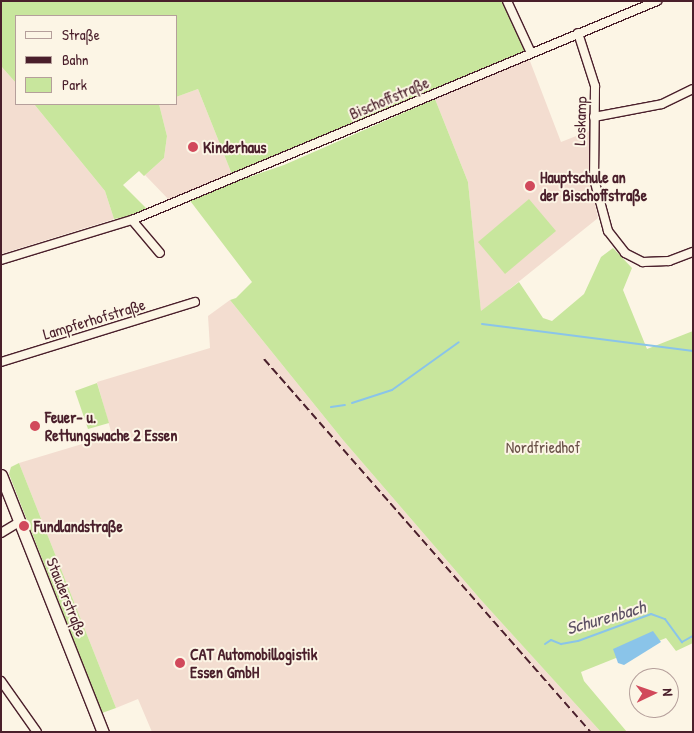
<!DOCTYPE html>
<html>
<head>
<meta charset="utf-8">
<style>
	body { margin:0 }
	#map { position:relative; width:694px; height:733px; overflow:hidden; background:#fcf5e5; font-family:"Patrick Hand",sans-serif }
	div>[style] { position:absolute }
	.built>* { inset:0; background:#f3ddd0 }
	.green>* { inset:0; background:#c8e69d }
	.water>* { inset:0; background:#8ac4e9 }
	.stream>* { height:2px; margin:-1px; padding:0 1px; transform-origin:1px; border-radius:1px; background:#8ac4e9 }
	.roads { filter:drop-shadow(1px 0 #4a1f2b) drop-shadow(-1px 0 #4a1f2b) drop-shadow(0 1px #4a1f2b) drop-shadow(0 -1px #4a1f2b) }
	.minor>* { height:8px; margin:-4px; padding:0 4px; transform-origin:4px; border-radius:4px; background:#fcf5e5 }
	.secondary>* { height:11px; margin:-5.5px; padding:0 5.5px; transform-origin:5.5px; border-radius:5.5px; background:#fcf5e5 }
	.rail>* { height:2px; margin-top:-1px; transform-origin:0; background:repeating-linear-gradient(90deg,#4a1f2b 0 8px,transparent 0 12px) }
	.dots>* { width:14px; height:14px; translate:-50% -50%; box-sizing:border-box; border:2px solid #fcf5e5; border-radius:50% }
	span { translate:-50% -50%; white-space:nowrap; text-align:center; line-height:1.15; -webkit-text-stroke:4px #fcf5e5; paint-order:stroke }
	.street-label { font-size:16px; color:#4a1f2b }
	.poi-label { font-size:16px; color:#4a1f2b; font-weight:700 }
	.left { translate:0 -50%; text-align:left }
	.park-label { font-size:16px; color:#6a5148 }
	.water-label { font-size:18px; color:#5d5164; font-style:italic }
	.frame { position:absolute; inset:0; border:2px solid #4a1f2b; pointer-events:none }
	.legend { position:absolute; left:15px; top:15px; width:162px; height:90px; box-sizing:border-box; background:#fcf5e5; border:1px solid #b59f9b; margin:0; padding:6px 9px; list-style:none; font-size:15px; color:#4a1f2b }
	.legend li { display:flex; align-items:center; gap:10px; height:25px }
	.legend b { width:25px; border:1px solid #b59f9b }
	.north { position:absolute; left:629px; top:668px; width:50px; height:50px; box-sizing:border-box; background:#fcf5e5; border:1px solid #b59f9b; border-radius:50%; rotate:87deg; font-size:14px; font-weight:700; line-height:20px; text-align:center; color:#4a1f2b }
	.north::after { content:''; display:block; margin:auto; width:18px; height:22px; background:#d1495b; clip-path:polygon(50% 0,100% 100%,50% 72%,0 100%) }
</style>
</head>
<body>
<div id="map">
	<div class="built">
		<i style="clip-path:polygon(528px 56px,561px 142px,589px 131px,590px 181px,598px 218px,481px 312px,468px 182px,435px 99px)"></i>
		<i style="clip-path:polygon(1px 66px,16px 83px,16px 104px,34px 104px,105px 191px,114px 219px,1px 254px)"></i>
		<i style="clip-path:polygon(198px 89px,233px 177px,172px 203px,145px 175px,164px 158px,167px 136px,159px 104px,176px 104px,176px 97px)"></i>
		<i style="clip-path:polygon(230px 300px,343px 440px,481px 600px,601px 732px,152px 732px,138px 699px,116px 708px,19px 463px,112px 435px,97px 382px,210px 348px,208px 316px)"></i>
	</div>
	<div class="green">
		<i style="clip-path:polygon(1px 1px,506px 1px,529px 52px,233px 177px,198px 89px,176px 97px,176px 16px,16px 16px,16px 83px,1px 66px)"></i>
		<i style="clip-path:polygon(435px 99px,468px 182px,481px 311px,519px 282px,543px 318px,552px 321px,584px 294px,601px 257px,613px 248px,632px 268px,623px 290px,647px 349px,693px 331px,693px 643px,676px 651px,666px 638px,581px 672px,584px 681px,627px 732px,601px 732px,481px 600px,343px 440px,230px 300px,236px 298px,252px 282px,188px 198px,284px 165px)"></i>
		<i style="clip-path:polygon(34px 104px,159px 104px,167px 136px,164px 158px,144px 176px,139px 171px,123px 185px,150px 212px,114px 219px,105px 191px)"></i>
		<i style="clip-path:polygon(529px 199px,556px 231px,505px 274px,478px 242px)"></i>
		<i style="clip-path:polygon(97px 383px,109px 423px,88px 429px,75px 391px)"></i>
		<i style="clip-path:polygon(19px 463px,116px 708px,102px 713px,9px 474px,11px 467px)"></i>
	</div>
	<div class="water">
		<i style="clip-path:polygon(653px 631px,661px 642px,624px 665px,618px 663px,613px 649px)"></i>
	</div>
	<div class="stream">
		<i style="left:482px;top:324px;width:213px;rotate:7.3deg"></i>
		<i style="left:352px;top:403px;width:42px;rotate:-18deg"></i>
		<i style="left:392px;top:390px;width:82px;rotate:-35.6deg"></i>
		<i style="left:331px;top:407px;width:14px;rotate:-8deg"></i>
		<i style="left:545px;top:644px;width:7px;rotate:-34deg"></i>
		<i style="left:551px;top:640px;width:11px;rotate:22deg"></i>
		<i style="left:561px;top:644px;width:17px;rotate:-10deg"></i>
		<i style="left:578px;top:641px;width:78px;rotate:-20.3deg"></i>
		<i style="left:651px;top:614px;width:15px;rotate:20deg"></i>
		<i style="left:665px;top:619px;width:29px;rotate:54deg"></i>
		<i style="left:682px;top:642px;width:13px;rotate:-29deg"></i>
	</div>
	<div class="roads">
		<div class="minor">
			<i style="left:507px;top:1px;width:57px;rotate:65.2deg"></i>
			<i style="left:578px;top:33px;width:56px;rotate:72.2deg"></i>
			<i style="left:595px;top:86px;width:93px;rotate:90.6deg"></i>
			<i style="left:594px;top:179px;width:54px;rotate:74.9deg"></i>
			<i style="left:608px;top:231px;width:28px;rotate:52deg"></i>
			<i style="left:625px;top:253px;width:20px;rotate:27deg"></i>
			<i style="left:643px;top:262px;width:26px;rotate:-2deg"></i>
			<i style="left:669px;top:261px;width:26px;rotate:-21deg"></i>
			<i style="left:594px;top:117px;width:69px;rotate:-10.8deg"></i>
			<i style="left:662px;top:104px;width:34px;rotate:-26deg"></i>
			<i style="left:132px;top:220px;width:43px;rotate:49.7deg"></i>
			<i style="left:1px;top:260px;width:137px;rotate:-17deg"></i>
			<i style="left:132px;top:220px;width:569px;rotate:-22.64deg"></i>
			<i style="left:1px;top:362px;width:203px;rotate:-17.2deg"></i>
			<i style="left:1px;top:533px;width:21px;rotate:-31deg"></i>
			<i style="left:1px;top:681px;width:62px;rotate:54.8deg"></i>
		</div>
		<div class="secondary">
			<i style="left:1px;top:475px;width:277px;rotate:68.4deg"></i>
		</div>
	</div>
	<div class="rail">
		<i style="left:264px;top:359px;width:495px;rotate:48.8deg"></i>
	</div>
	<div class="dots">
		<i style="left:193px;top:147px;background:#d1495b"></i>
		<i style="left:530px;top:186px;background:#d1495b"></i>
		<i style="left:35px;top:426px;background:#d1495b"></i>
		<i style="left:24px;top:526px;background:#d1495b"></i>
		<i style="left:180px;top:663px;background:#d1495b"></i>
	</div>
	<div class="street-label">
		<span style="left:389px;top:98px;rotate:-23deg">Bischoffstraße</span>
		<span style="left:580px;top:121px;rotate:-88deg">Loskamp</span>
		<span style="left:94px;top:319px;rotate:-17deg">Lampferhofstraße</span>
		<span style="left:67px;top:597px;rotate:68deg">Stauderstraße</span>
	</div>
	<div class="poi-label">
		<span class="left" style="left:203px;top:147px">Kinderhaus</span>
		<span class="left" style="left:540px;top:186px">Hauptschule an<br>der Bischoffstraße</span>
		<span class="left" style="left:45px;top:426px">Feuer- u.<br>Rettungswache 2 Essen</span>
		<span class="left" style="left:34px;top:526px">Fundlandstraße</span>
		<span class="left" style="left:190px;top:663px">CAT Automobillogistik<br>Essen GmbH</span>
	</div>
	<div class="park-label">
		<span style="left:543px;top:447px">Nordfriedhof</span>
	</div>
	<div class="water-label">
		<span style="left:606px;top:618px;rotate:-16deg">Schurenbach</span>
	</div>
	<div class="frame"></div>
	<ul class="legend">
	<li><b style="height:6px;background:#fcf5e5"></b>Straße</li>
	<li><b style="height:6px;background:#4a1f2b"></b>Bahn</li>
	<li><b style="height:14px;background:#c8e69d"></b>Park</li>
	</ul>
	<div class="north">N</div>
</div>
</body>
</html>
